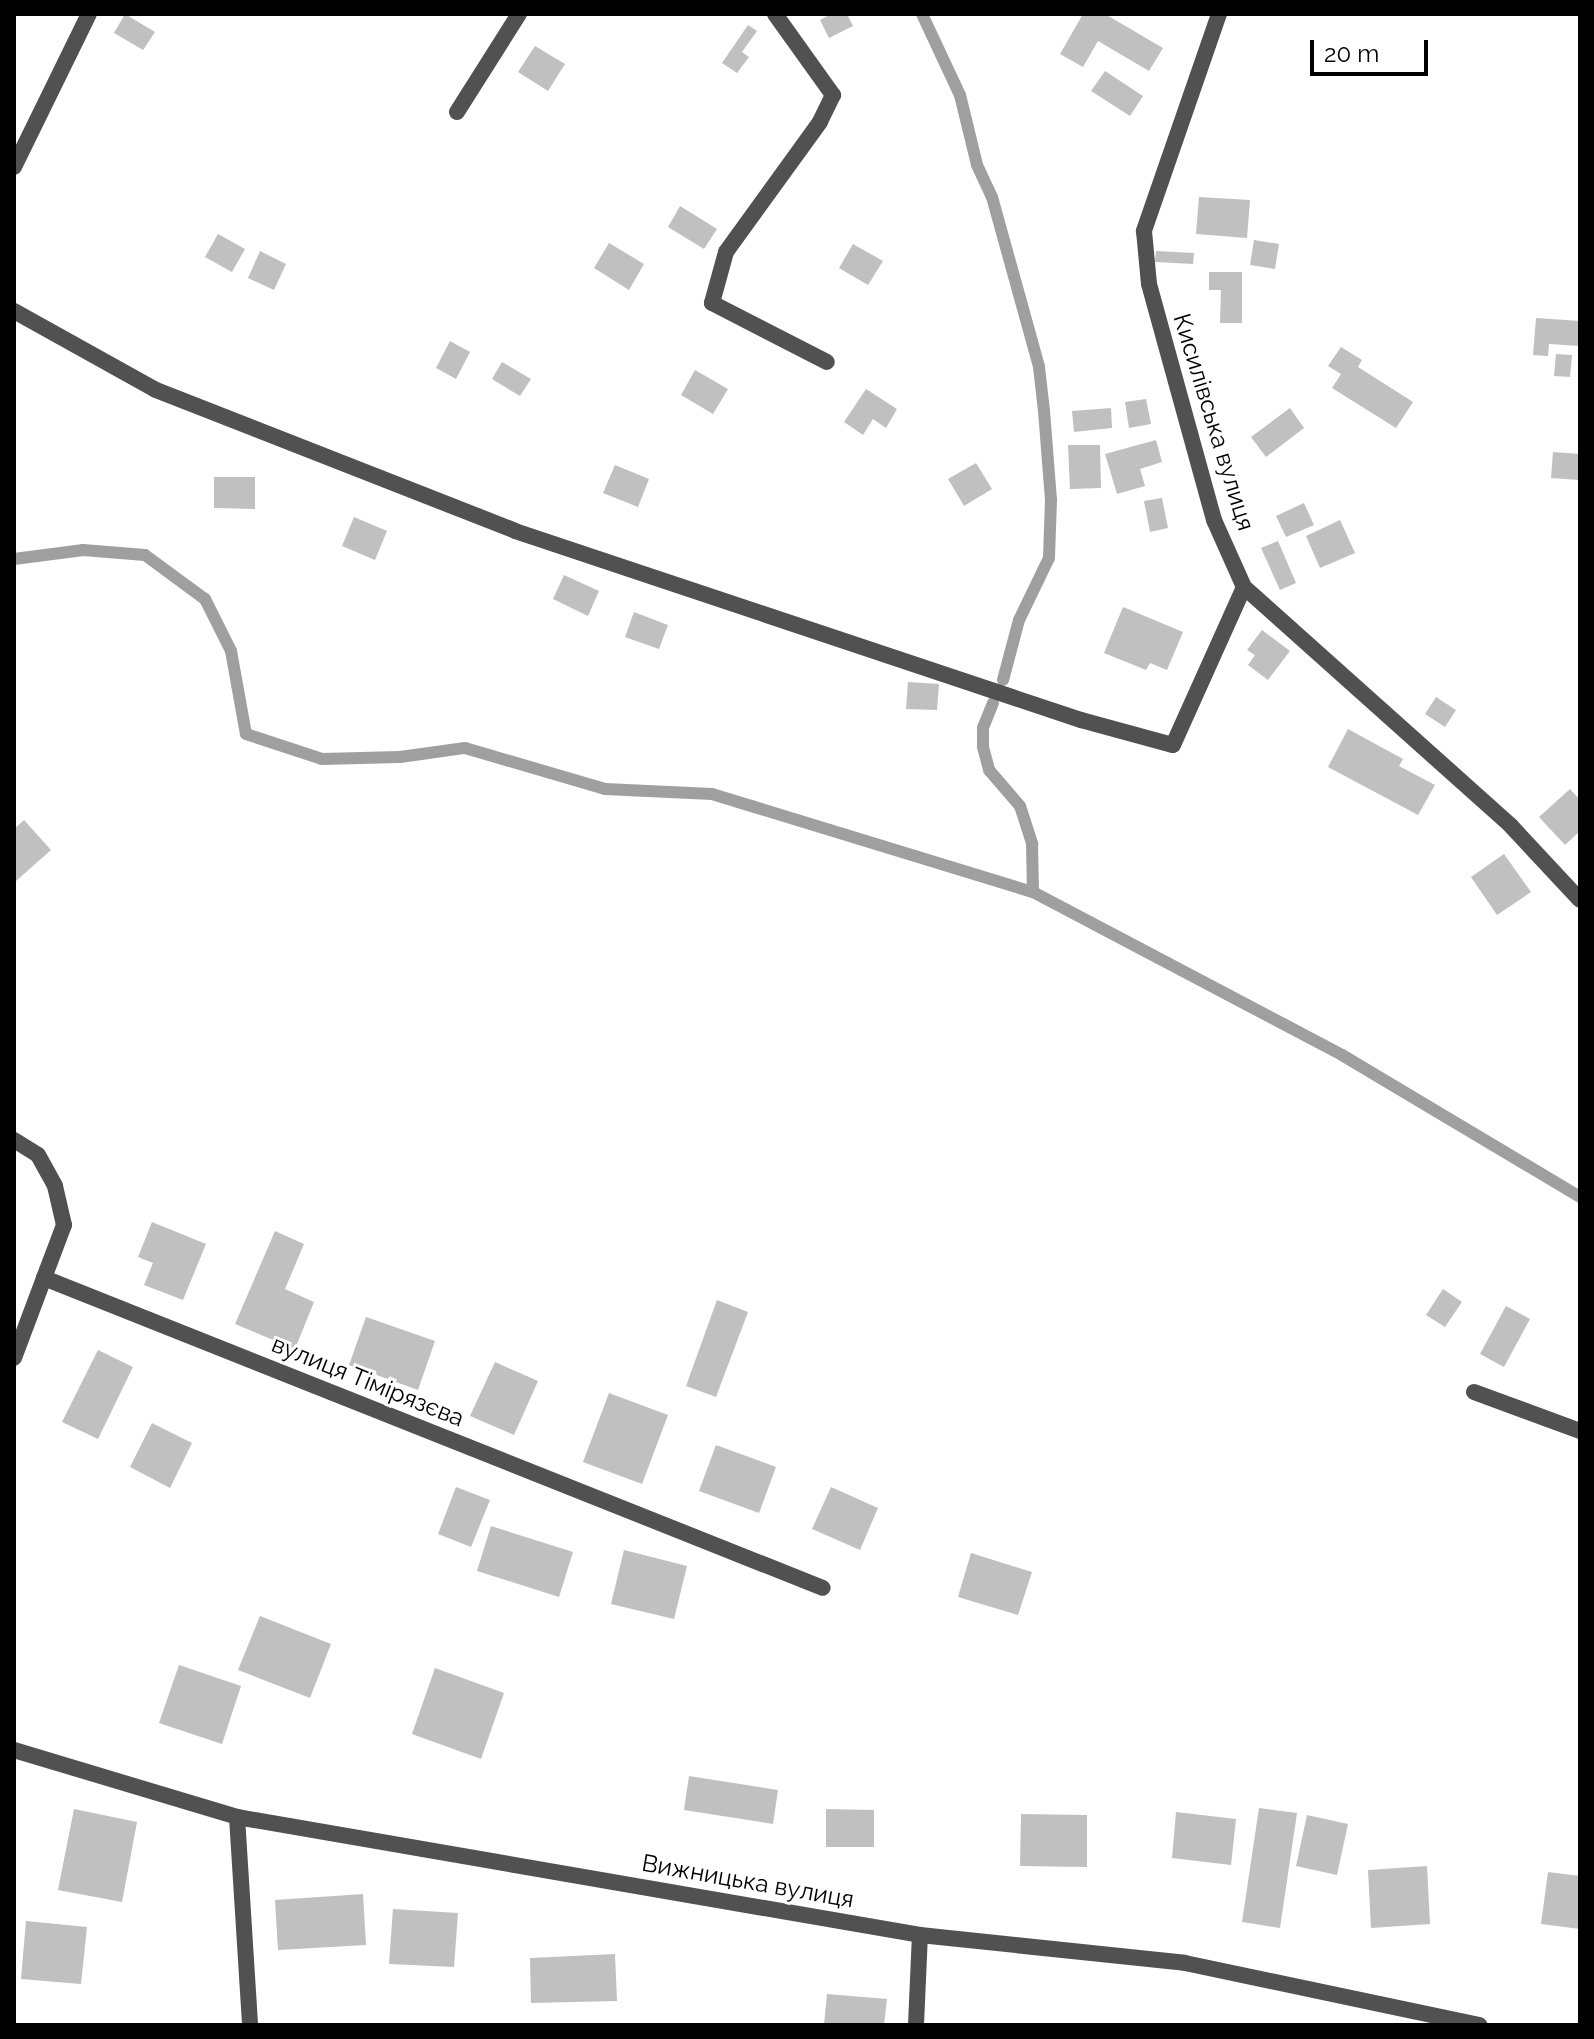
<!DOCTYPE html>
<html>
<head>
<meta charset="utf-8">
<style>
	body { margin:0 }
	#map { position:relative; width:1594px; height:2039px; overflow:hidden; background:#fff; font-family:Raleway,sans-serif }
	div>[style] { position:absolute }
	.stream>* { height:12px; margin:-6px; padding:0 6px; transform-origin:6px; border-radius:6px; background:#9f9f9f }
	.building>* { inset:0; background:#c0c0c0 }
	.service>* { height:16px; margin:-8px; padding:0 8px; transform-origin:8px; border-radius:8px; background:#515151 }
	.minor>* { height:16px; margin:-8px; padding:0 8px; transform-origin:8px; border-radius:8px; background:#515151 }
	span { translate:-50% -50%; white-space:nowrap; text-align:center; line-height:1.15; -webkit-text-stroke:6px #fff; paint-order:stroke }
	.street-label { font-size:24px; color:#000 }
	.frame { position:absolute; inset:0; border:16px solid #000; pointer-events:none }
	.scale { position:absolute; left:1310px; top:40px; width:118px; height:36px; box-sizing:border-box; border:4px solid #000; border-top:0; padding-left:10px; font-size:24px; line-height:28px; white-space:nowrap; color:#000; -webkit-text-stroke:6px #fff; paint-order:stroke }
</style>
</head>
<body>
<div id="map">
	<div class="stream">
		<i style="left:922px;top:14px;width:89px;rotate:64.9deg"></i>
		<i style="left:960px;top:95px;width:72px;rotate:76.3deg"></i>
		<i style="left:977px;top:165px;width:35px;rotate:65deg"></i>
		<i style="left:992px;top:197px;width:176px;rotate:74.5deg"></i>
		<i style="left:1039px;top:367px;width:44px;rotate:83.5deg"></i>
		<i style="left:1044px;top:411px;width:89px;rotate:85.5deg"></i>
		<i style="left:1051px;top:500px;width:58px;rotate:92deg"></i>
		<i style="left:1049px;top:558px;width:69px;rotate:115.8deg"></i>
		<i style="left:1019px;top:620px;width:62px;rotate:104.9deg"></i>
		<i style="left:14px;top:559px;width:70px;rotate:-7.4deg"></i>
		<i style="left:83px;top:550px;width:62px;rotate:4.6deg"></i>
		<i style="left:145px;top:555px;width:74px;rotate:36.3deg"></i>
		<i style="left:205px;top:599px;width:58px;rotate:63.4deg"></i>
		<i style="left:231px;top:651px;width:84px;rotate:79.8deg"></i>
		<i style="left:246px;top:734px;width:80px;rotate:18.2deg"></i>
		<i style="left:322px;top:759px;width:78px;rotate:-1.5deg"></i>
		<i style="left:400px;top:757px;width:66px;rotate:-7.9deg"></i>
		<i style="left:465px;top:748px;width:146px;rotate:16.3deg"></i>
		<i style="left:605px;top:789px;width:107px;rotate:2.7deg"></i>
		<i style="left:712px;top:794px;width:336px;rotate:17deg"></i>
		<i style="left:1033px;top:892px;width:349px;rotate:27.8deg"></i>
		<i style="left:1342px;top:1055px;width:277px;rotate:30.8deg"></i>
		<i style="left:993px;top:703px;width:27px;rotate:112deg"></i>
		<i style="left:983px;top:728px;width:19px;rotate:90deg"></i>
		<i style="left:983px;top:747px;width:24px;rotate:75deg"></i>
		<i style="left:989px;top:770px;width:48px;rotate:49.3deg"></i>
		<i style="left:1020px;top:806px;width:40px;rotate:72deg"></i>
		<i style="left:1032px;top:844px;width:48px;rotate:88.8deg"></i>
	</div>
	<div class="building">
		<i style="clip-path:polygon(125px 14px,155px 32px,143px 50px,114px 33px)"></i>
		<i style="clip-path:polygon(831px 14px,847px 14px,853px 26px,829px 38px,820px 20px)"></i>
		<i style="clip-path:polygon(1083px 14px,1105px 14px,1163px 48px,1149px 71px,1098px 41px,1083px 67px,1060px 54px)"></i>
		<i style="clip-path:polygon(748px 25px,757px 31px,742px 52px,749px 57px,737px 73px,722px 63px)"></i>
		<i style="clip-path:polygon(535px 46px,565px 64px,548px 91px,518px 72px)"></i>
		<i style="clip-path:polygon(1105px 71px,1143px 96px,1130px 116px,1091px 91px)"></i>
		<i style="clip-path:polygon(1199px 197px,1250px 200px,1247px 238px,1196px 234px)"></i>
		<i style="clip-path:polygon(680px 206px,717px 229px,704px 249px,668px 227px)"></i>
		<i style="clip-path:polygon(218px 234px,245px 249px,232px 272px,205px 257px)"></i>
		<i style="clip-path:polygon(1254px 240px,1279px 244px,1275px 269px,1250px 265px)"></i>
		<i style="clip-path:polygon(609px 243px,644px 264px,629px 290px,594px 268px)"></i>
		<i style="clip-path:polygon(853px 244px,883px 261px,868px 285px,839px 268px)"></i>
		<i style="clip-path:polygon(260px 251px,286px 264px,274px 290px,248px 278px)"></i>
		<i style="clip-path:polygon(1156px 251px,1194px 253px,1193px 264px,1155px 262px)"></i>
		<i style="clip-path:polygon(1209px 272px,1242px 272px,1242px 323px,1220px 323px,1221px 290px,1209px 290px)"></i>
		<i style="clip-path:polygon(1536px 318px,1580px 321px,1580px 346px,1549px 344px,1548px 356px,1533px 355px)"></i>
		<i style="clip-path:polygon(450px 341px,470px 352px,456px 379px,436px 368px)"></i>
		<i style="clip-path:polygon(1341px 347px,1362px 360px,1358px 367px,1413px 402px,1396px 428px,1332px 388px,1341px 374px,1328px 366px)"></i>
		<i style="clip-path:polygon(1556px 354px,1572px 355px,1570px 377px,1554px 376px)"></i>
		<i style="clip-path:polygon(502px 362px,531px 379px,520px 396px,492px 379px)"></i>
		<i style="clip-path:polygon(695px 370px,728px 389px,713px 414px,681px 395px)"></i>
		<i style="clip-path:polygon(866px 389px,897px 409px,886px 428px,873px 419px,863px 435px,844px 422px)"></i>
		<i style="clip-path:polygon(1146px 399px,1151px 424px,1129px 428px,1125px 402px)"></i>
		<i style="clip-path:polygon(1111px 408px,1112px 428px,1074px 432px,1072px 411px)"></i>
		<i style="clip-path:polygon(1290px 408px,1304px 428px,1266px 457px,1251px 437px)"></i>
		<i style="clip-path:polygon(1156px 440px,1162px 462px,1140px 469px,1145px 486px,1117px 494px,1105px 454px)"></i>
		<i style="clip-path:polygon(1068px 445px,1100px 445px,1101px 488px,1070px 489px)"></i>
		<i style="clip-path:polygon(1553px 452px,1580px 454px,1580px 480px,1551px 478px)"></i>
		<i style="clip-path:polygon(976px 463px,992px 489px,964px 506px,948px 479px)"></i>
		<i style="clip-path:polygon(615px 465px,649px 479px,638px 507px,603px 493px)"></i>
		<i style="clip-path:polygon(214px 477px,255px 477px,255px 509px,214px 508px)"></i>
		<i style="clip-path:polygon(1162px 498px,1168px 528px,1150px 532px,1144px 501px)"></i>
		<i style="clip-path:polygon(1304px 503px,1314px 525px,1286px 537px,1276px 516px)"></i>
		<i style="clip-path:polygon(354px 517px,387px 531px,375px 560px,342px 546px)"></i>
		<i style="clip-path:polygon(1340px 520px,1355px 553px,1320px 568px,1306px 536px)"></i>
		<i style="clip-path:polygon(1278px 541px,1296px 583px,1280px 590px,1261px 548px)"></i>
		<i style="clip-path:polygon(564px 575px,599px 591px,588px 616px,553px 599px)"></i>
		<i style="clip-path:polygon(1123px 607px,1183px 632px,1167px 670px,1150px 663px,1146px 670px,1104px 653px)"></i>
		<i style="clip-path:polygon(634px 612px,668px 625px,659px 649px,625px 637px)"></i>
		<i style="clip-path:polygon(1262px 630px,1290px 651px,1268px 680px,1248px 665px,1255px 655px,1247px 650px)"></i>
		<i style="clip-path:polygon(908px 682px,939px 684px,937px 710px,906px 709px)"></i>
		<i style="clip-path:polygon(1436px 697px,1456px 710px,1445px 727px,1425px 714px)"></i>
		<i style="clip-path:polygon(1348px 729px,1403px 759px,1399px 766px,1435px 785px,1418px 815px,1328px 767px)"></i>
		<i style="clip-path:polygon(1570px 789px,1580px 800px,1580px 831px,1565px 845px,1539px 817px)"></i>
		<i style="clip-path:polygon(24px 820px,51px 850px,16px 881px,14px 829px)"></i>
		<i style="clip-path:polygon(1504px 854px,1531px 892px,1497px 915px,1471px 877px)"></i>
		<i style="clip-path:polygon(152px 1222px,206px 1244px,183px 1300px,144px 1285px,153px 1263px,138px 1257px)"></i>
		<i style="clip-path:polygon(275px 1231px,304px 1244px,285px 1289px,314px 1302px,295px 1349px,235px 1324px)"></i>
		<i style="clip-path:polygon(1443px 1289px,1462px 1302px,1445px 1327px,1426px 1315px)"></i>
		<i style="clip-path:polygon(717px 1300px,748px 1312px,716px 1397px,686px 1386px)"></i>
		<i style="clip-path:polygon(1506px 1306px,1530px 1319px,1504px 1367px,1480px 1354px)"></i>
		<i style="clip-path:polygon(366px 1317px,435px 1341px,418px 1390px,349px 1365px)"></i>
		<i style="clip-path:polygon(98px 1350px,133px 1367px,98px 1439px,62px 1422px)"></i>
		<i style="clip-path:polygon(495px 1362px,538px 1381px,514px 1435px,470px 1416px)"></i>
		<i style="clip-path:polygon(609px 1393px,668px 1415px,642px 1484px,583px 1462px)"></i>
		<i style="clip-path:polygon(152px 1423px,192px 1443px,170px 1488px,130px 1467px)"></i>
		<i style="clip-path:polygon(716px 1445px,776px 1467px,759px 1513px,699px 1491px)"></i>
		<i style="clip-path:polygon(456px 1487px,490px 1500px,471px 1547px,438px 1534px)"></i>
		<i style="clip-path:polygon(831px 1487px,878px 1508px,860px 1550px,812px 1529px)"></i>
		<i style="clip-path:polygon(491px 1526px,573px 1552px,559px 1597px,477px 1571px)"></i>
		<i style="clip-path:polygon(624px 1550px,687px 1566px,674px 1619px,611px 1604px)"></i>
		<i style="clip-path:polygon(971px 1553px,1032px 1572px,1018px 1615px,958px 1597px)"></i>
		<i style="clip-path:polygon(260px 1616px,331px 1644px,310px 1698px,238px 1670px)"></i>
		<i style="clip-path:polygon(179px 1665px,241px 1686px,222px 1744px,159px 1723px)"></i>
		<i style="clip-path:polygon(435px 1668px,504px 1693px,481px 1759px,412px 1734px)"></i>
		<i style="clip-path:polygon(689px 1776px,778px 1790px,773px 1824px,684px 1810px)"></i>
		<i style="clip-path:polygon(1259px 1808px,1297px 1813px,1280px 1928px,1242px 1922px)"></i>
		<i style="clip-path:polygon(74px 1809px,137px 1822px,122px 1902px,58px 1890px)"></i>
		<i style="clip-path:polygon(826px 1809px,874px 1810px,874px 1847px,826px 1847px)"></i>
		<i style="clip-path:polygon(1176px 1812px,1236px 1819px,1231px 1865px,1172px 1858px)"></i>
		<i style="clip-path:polygon(1021px 1814px,1087px 1815px,1087px 1867px,1020px 1866px)"></i>
		<i style="clip-path:polygon(1307px 1815px,1348px 1824px,1337px 1875px,1296px 1866px)"></i>
		<i style="clip-path:polygon(1427px 1866px,1430px 1924px,1371px 1928px,1368px 1870px)"></i>
		<i style="clip-path:polygon(1548px 1872px,1580px 1876px,1580px 1929px,1541px 1924px)"></i>
		<i style="clip-path:polygon(363px 1894px,366px 1945px,278px 1950px,275px 1900px)"></i>
		<i style="clip-path:polygon(393px 1909px,458px 1913px,454px 1967px,389px 1964px)"></i>
		<i style="clip-path:polygon(26px 1921px,87px 1927px,81px 1984px,21px 1979px)"></i>
		<i style="clip-path:polygon(615px 1954px,617px 2001px,531px 2003px,530px 1958px)"></i>
		<i style="clip-path:polygon(827px 1994px,887px 1999px,884px 2025px,824px 2025px)"></i>
	</div>
	<div class="service">
		<i style="left:457px;top:112px;width:116px;rotate:-57.7deg"></i>
		<i style="left:14px;top:167px;width:170px;rotate:-63.9deg"></i>
		<i style="left:1474px;top:1392px;width:113px;rotate:20.2deg"></i>
	</div>
	<div class="minor">
		<i style="left:775px;top:14px;width:100px;rotate:54.4deg"></i>
		<i style="left:833px;top:95px;width:30px;rotate:116deg"></i>
		<i style="left:820px;top:122px;width:160px;rotate:125.9deg"></i>
		<i style="left:726px;top:252px;width:53px;rotate:105.4deg"></i>
		<i style="left:712px;top:303px;width:129px;rotate:27.2deg"></i>
		<i style="left:1219px;top:14px;width:230px;rotate:109.1deg"></i>
		<i style="left:1144px;top:231px;width:53px;rotate:84.6deg"></i>
		<i style="left:1149px;top:284px;width:245px;rotate:74.6deg"></i>
		<i style="left:1214px;top:520px;width:73px;rotate:65.9deg"></i>
		<i style="left:1244px;top:587px;width:358px;rotate:41.8deg"></i>
		<i style="left:1511px;top:826px;width:101px;rotate:47deg"></i>
		<i style="left:14px;top:311px;width:162px;rotate:29.1deg"></i>
		<i style="left:156px;top:390px;width:386px;rotate:21.4deg"></i>
		<i style="left:515px;top:531px;width:597px;rotate:18.47deg"></i>
		<i style="left:1081px;top:720px;width:95px;rotate:15.2deg"></i>
		<i style="left:1173px;top:745px;width:173px;rotate:-65.8deg"></i>
		<i style="left:14px;top:1140px;width:28px;rotate:32deg"></i>
		<i style="left:38px;top:1155px;width:35px;rotate:61deg"></i>
		<i style="left:55px;top:1186px;width:40px;rotate:77deg"></i>
		<i style="left:64px;top:1225px;width:57px;rotate:110.7deg"></i>
		<i style="left:44px;top:1278px;width:838px;rotate:21.7deg"></i>
		<i style="left:14px;top:1358px;width:85px;rotate:-69.4deg"></i>
		<i style="left:14px;top:1750px;width:233px;rotate:16.7deg"></i>
		<i style="left:237px;top:1817px;width:693px;rotate:9.8deg"></i>
		<i style="left:920px;top:1935px;width:266px;rotate:6deg"></i>
		<i style="left:1185px;top:1963px;width:301px;rotate:11.9deg"></i>
		<i style="left:237px;top:1817px;width:208px;rotate:86.4deg"></i>
		<i style="left:916px;top:2025px;width:90px;rotate:-87.5deg"></i>
	</div>
	<div class="street-label">
		<span style="left:1214px;top:422px;rotate:73deg">Кисилівська вулиця</span>
		<span style="left:368px;top:1381px;rotate:22deg">вулиця Тімірязєва</span>
		<span style="left:748px;top:1881px;rotate:10deg">Вижницька вулиця</span>
	</div>
	<div class="frame"></div>
	<div class="scale">20 m</div>
</div>
</body>
</html>
